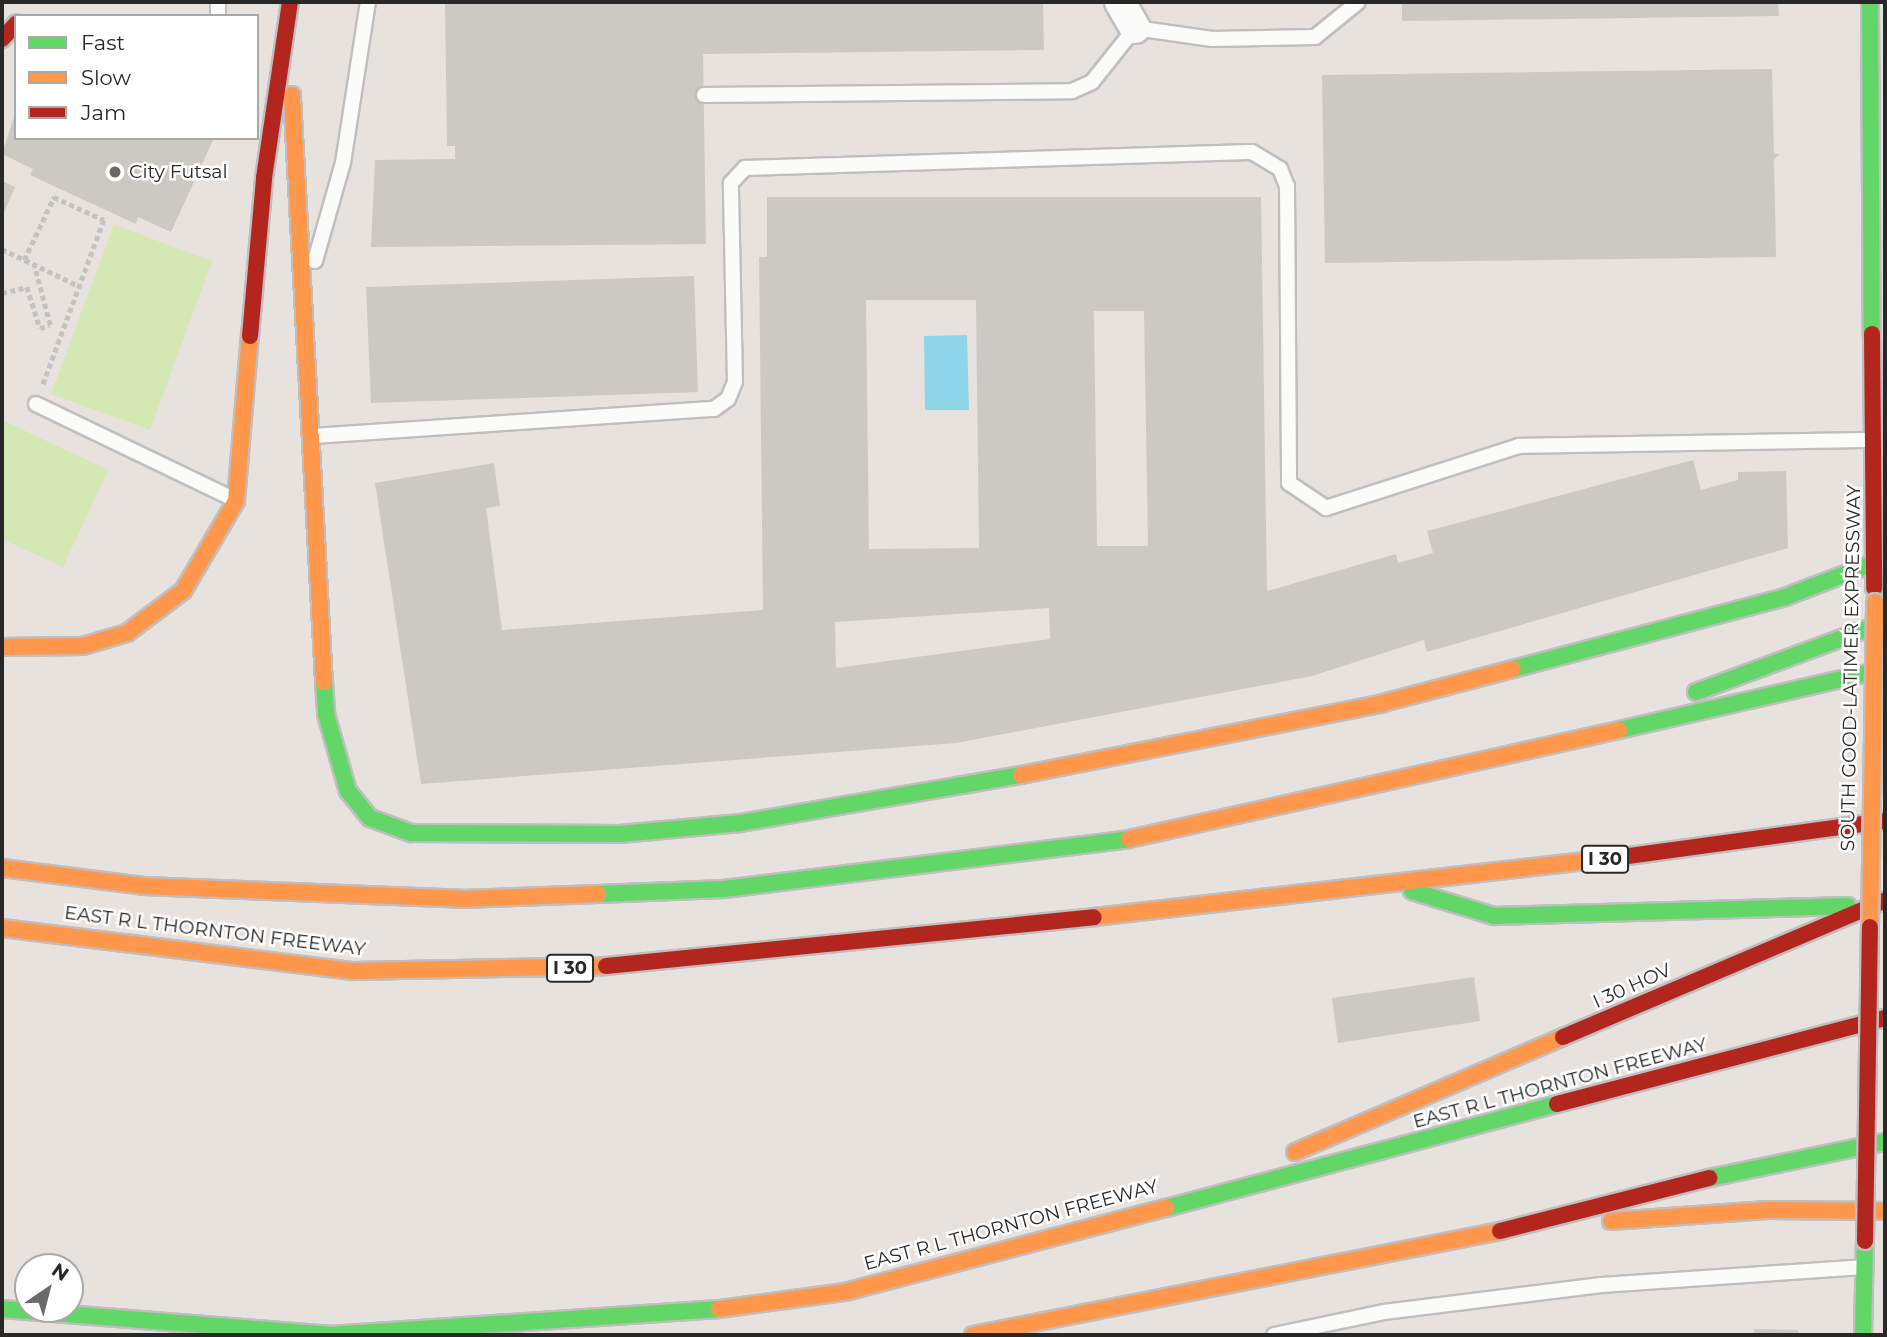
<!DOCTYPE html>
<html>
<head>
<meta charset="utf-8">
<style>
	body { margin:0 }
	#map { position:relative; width:1887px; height:1337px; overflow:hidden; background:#e7e2dd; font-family:Montserrat,sans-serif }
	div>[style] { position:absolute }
	.pitch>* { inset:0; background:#d5e7b2 }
	.water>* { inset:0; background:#8fd5ea }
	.building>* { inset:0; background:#ccc8c4 }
	.path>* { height:4.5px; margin-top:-2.25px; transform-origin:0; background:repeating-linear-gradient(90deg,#c3c2c2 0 5px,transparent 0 8.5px) }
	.roads { filter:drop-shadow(2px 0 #c0bebf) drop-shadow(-2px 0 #c0bebf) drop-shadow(0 2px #c0bebf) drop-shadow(0 -2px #c0bebf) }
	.lane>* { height:14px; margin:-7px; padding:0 7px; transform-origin:7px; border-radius:7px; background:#fbfbfa }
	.street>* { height:30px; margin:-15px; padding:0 15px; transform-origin:15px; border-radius:15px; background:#fbfbfa }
	.fast>* { height:16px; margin:-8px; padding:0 8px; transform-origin:8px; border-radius:8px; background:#63d668 }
	.slow>* { height:16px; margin:-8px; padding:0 8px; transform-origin:8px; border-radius:8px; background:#ff974d }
	.jam>* { height:16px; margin:-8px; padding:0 8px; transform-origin:8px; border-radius:8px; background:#b3261e }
	.bridges { filter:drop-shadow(2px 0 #c0bebf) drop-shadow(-2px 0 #c0bebf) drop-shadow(0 2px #c0bebf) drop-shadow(0 -2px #c0bebf) }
	.slow-bridge>* { height:16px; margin:-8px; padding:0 8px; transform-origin:8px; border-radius:8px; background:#ff974d }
	.jam-bridge>* { height:16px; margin:-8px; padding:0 8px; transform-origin:8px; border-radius:8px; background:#b3261e }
	.dots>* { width:19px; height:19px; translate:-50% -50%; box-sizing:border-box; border:4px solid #fff; border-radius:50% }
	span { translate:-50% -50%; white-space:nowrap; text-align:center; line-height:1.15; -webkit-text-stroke:5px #fff; paint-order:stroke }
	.shield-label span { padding:2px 5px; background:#fff; border:2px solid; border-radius:5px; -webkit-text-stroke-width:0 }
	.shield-label { font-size:18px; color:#282828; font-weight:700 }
	.poi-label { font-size:19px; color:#282828 }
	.left { translate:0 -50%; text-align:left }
	.street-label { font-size:19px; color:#282828 }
	.frame { position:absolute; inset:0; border:4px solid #282828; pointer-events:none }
	.legend { position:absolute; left:14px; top:14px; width:245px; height:126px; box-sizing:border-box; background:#fff; border:2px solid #a9a9a9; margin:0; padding:9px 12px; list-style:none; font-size:21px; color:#282828 }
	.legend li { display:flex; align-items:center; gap:14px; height:35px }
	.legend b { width:35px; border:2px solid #a9a9a9 }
	.north { position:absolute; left:14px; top:1253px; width:70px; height:70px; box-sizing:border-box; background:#fff; border:2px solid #a9a9a9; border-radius:50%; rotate:35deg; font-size:19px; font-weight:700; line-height:28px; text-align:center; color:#282828 }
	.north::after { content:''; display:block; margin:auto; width:24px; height:32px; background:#6b6967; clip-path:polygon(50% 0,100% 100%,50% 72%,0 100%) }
</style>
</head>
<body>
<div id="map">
	<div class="pitch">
		<i style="clip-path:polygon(114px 225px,212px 261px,150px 430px,51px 394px)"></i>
		<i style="clip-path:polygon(2px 420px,108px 470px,63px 567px,2px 539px)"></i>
	</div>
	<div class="water">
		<i style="clip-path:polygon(967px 335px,969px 410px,925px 410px,924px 336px)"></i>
	</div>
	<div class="building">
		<i style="clip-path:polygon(445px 2px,1043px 2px,1044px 50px,703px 54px,706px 244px,371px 247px,375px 160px,455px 159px,455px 146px,447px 146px)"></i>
		<i style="clip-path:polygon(1402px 2px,1778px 2px,1779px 16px,1402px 21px)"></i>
		<i style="clip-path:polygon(1772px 69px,1774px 154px,1780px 154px,1774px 159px,1776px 257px,1325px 263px,1322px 75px)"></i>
		<i style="clip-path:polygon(16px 111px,16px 138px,214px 138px,171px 232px,138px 217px,136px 224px,30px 175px,33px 169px,2px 154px)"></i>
		<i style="clip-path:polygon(2px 181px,15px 187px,2px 217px)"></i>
		<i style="clip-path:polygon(evenodd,767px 197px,1261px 197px,1267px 591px,1396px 554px,1398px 563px,1433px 553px,1427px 531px,1693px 460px,1701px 490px,1738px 480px,1738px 472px,1786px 471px,1788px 548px,1427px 652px,1424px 640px,1312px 676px,956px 743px,421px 784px,375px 483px,494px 463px,500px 506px,486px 508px,502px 630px,763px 610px,759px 257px,767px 257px,767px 197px,866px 300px,976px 300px,979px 548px,869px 549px,866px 300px,767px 197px,1094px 311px,1144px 311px,1148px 546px,1097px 546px,1094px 311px,767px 197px,1049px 608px,1050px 639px,836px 668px,835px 622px,1049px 608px)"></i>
		<i style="clip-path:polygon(694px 276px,698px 392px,371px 403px,366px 287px)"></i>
		<i style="clip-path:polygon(1474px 977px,1480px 1021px,1338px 1043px,1332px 998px)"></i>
		<i style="clip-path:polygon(1754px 1329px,1798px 1330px,1798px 1335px,1754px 1335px)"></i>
	</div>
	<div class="path">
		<i style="left:2px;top:249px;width:85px;rotate:25.7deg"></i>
		<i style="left:24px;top:260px;width:70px;rotate:-64.5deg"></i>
		<i style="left:54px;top:197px;width:55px;rotate:24.7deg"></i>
		<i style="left:104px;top:220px;width:176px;rotate:110.3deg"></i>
		<i style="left:2px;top:293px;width:26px;rotate:-13deg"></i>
		<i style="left:27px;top:287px;width:43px;rotate:72.4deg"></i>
		<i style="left:40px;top:328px;width:10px;rotate:-17deg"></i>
		<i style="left:50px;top:325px;width:62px;rotate:-104.9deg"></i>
	</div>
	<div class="roads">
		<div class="lane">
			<i style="left:218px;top:16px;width:14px;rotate:-90deg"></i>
			<i style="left:704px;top:95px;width:368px;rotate:-0.6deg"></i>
			<i style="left:1072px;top:91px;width:22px;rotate:-24deg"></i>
			<i style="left:1092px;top:82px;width:69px;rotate:-51.5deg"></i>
			<i style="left:1135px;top:28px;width:78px;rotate:8.1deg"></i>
			<i style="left:1212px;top:39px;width:103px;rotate:-1.1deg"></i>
			<i style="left:1315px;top:37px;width:55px;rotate:-39.1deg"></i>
			<i style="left:315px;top:261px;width:102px;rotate:-74.1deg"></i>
			<i style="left:343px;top:163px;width:163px;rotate:-81.2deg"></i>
			<i style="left:36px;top:404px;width:219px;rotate:25.7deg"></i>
			<i style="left:313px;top:436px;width:402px;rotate:-3.9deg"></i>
			<i style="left:714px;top:409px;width:17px;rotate:-36deg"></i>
			<i style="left:728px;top:399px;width:18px;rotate:-68deg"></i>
			<i style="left:735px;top:382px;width:199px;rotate:-91.2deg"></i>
			<i style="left:731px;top:183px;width:21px;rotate:-47deg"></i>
			<i style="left:745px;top:168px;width:507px;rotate:-1.81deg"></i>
			<i style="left:1252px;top:152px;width:33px;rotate:31deg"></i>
			<i style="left:1280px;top:169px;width:18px;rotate:68deg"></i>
			<i style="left:1287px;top:186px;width:297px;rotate:89.6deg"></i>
			<i style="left:1289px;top:483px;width:45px;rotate:34deg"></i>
			<i style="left:1326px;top:508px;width:203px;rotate:-17.8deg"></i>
			<i style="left:1519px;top:446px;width:353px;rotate:-1deg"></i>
			<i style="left:1274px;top:1335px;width:112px;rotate:-11.8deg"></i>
			<i style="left:1384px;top:1312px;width:219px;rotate:-7.1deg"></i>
			<i style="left:1601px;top:1285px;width:263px;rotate:-3.9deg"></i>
		</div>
		<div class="street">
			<i style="left:1120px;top:2px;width:30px;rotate:60deg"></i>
		</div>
		<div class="fast">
			<i style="left:1870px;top:2px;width:332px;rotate:89.7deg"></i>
			<i style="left:1513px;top:669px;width:281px;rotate:-14.8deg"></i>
			<i style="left:1785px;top:597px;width:95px;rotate:-20.9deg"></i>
			<i style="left:324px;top:682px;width:32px;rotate:86deg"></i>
			<i style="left:326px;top:714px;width:80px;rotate:74.1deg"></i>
			<i style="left:1696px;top:692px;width:202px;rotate:-20.3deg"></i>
			<i style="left:1619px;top:730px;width:273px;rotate:-12.9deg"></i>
			<i style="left:348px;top:791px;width:35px;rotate:51deg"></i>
			<i style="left:370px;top:818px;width:44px;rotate:20.1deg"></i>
			<i style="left:411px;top:833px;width:209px;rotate:0.3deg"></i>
			<i style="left:620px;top:834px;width:121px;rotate:-5.2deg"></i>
			<i style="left:740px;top:823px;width:285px;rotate:-9.7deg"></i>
			<i style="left:1412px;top:891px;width:86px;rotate:17deg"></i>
			<i style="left:1494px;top:916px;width:354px;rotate:-1.6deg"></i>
			<i style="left:598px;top:894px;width:126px;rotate:-2.3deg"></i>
			<i style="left:724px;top:889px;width:408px;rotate:-7deg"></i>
			<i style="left:1709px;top:1178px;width:180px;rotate:-11.6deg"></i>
			<i style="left:1166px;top:1208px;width:405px;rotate:-14.9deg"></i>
			<i style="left:2px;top:1309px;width:328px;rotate:4.5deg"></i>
			<i style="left:329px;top:1335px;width:391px;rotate:-3.8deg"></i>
			<i style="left:1863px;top:1335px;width:94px;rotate:-88.8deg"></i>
		</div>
		<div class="slow">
			<i style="left:292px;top:95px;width:588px;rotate:86.88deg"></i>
			<i style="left:2px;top:647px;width:81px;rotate:-0.7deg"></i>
			<i style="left:83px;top:646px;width:46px;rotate:-16.5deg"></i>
			<i style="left:127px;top:633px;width:70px;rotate:-36.9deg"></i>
			<i style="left:183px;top:591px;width:104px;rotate:-59.5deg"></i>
			<i style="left:236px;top:501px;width:166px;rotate:-85.2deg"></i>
			<i style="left:1021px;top:775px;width:369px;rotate:-11.2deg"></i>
			<i style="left:1383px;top:703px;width:134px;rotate:-14.7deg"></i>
			<i style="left:1129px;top:839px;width:502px;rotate:-12.54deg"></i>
			<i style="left:2px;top:868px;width:143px;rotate:7.2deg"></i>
			<i style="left:144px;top:886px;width:318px;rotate:2.3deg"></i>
			<i style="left:462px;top:899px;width:136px;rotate:-2.1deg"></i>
			<i style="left:1094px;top:917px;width:530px;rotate:-6.5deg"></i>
			<i style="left:2px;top:928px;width:354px;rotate:7deg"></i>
			<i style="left:353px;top:971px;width:253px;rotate:-1.1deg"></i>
			<i style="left:1295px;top:1152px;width:292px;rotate:-23.2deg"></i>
			<i style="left:1611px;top:1221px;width:157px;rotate:-4deg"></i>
			<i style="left:1768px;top:1210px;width:117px;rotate:0.5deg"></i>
			<i style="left:719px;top:1309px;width:127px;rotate:-7.7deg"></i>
			<i style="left:845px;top:1292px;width:332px;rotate:-14.7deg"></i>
			<i style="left:973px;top:1335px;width:537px;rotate:-11.16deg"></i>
		</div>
		<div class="jam">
			<i style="left:2px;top:39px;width:21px;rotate:-47deg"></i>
			<i style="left:1872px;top:334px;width:254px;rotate:89.5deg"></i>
			<i style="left:250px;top:336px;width:159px;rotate:-84.9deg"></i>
			<i style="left:264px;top:178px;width:178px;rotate:-81.6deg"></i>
			<i style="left:1621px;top:857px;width:266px;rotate:-7.8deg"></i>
			<i style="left:606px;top:966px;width:490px;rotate:-5.7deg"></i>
			<i style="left:1563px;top:1037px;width:350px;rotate:-23deg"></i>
			<i style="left:1557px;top:1104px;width:339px;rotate:-14.7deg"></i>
			<i style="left:1500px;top:1231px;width:216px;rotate:-14.2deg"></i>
		</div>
	</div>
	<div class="bridges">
		<div class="slow-bridge">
			<i style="left:1870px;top:927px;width:325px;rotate:-89.1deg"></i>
		</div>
		<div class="jam-bridge">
			<i style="left:1865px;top:1241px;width:314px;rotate:-89.1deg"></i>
		</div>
	</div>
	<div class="dots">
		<i style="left:115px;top:172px;background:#6b6967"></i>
	</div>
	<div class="shield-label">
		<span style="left:1605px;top:859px">I 30</span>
		<span style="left:570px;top:968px">I 30</span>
	</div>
	<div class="poi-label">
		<span class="left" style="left:129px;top:172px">City Futsal</span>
	</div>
	<div class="street-label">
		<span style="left:1851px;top:668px;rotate:-89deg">SOUTH GOOD-LATIMER EXPRESSWAY</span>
		<span style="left:215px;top:931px;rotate:7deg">EAST R L THORNTON FREEWAY</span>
		<span style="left:1632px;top:986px;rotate:-24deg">I 30 HOV</span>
		<span style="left:1560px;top:1083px;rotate:-15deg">EAST R L THORNTON FREEWAY</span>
		<span style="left:1011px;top:1225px;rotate:-15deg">EAST R L THORNTON FREEWAY</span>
	</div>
	<div class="frame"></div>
	<ul class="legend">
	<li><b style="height:9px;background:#63d668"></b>Fast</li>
	<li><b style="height:9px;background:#ff974d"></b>Slow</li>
	<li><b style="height:9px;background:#b3261e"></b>Jam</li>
	</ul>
	<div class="north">N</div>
</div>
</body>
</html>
